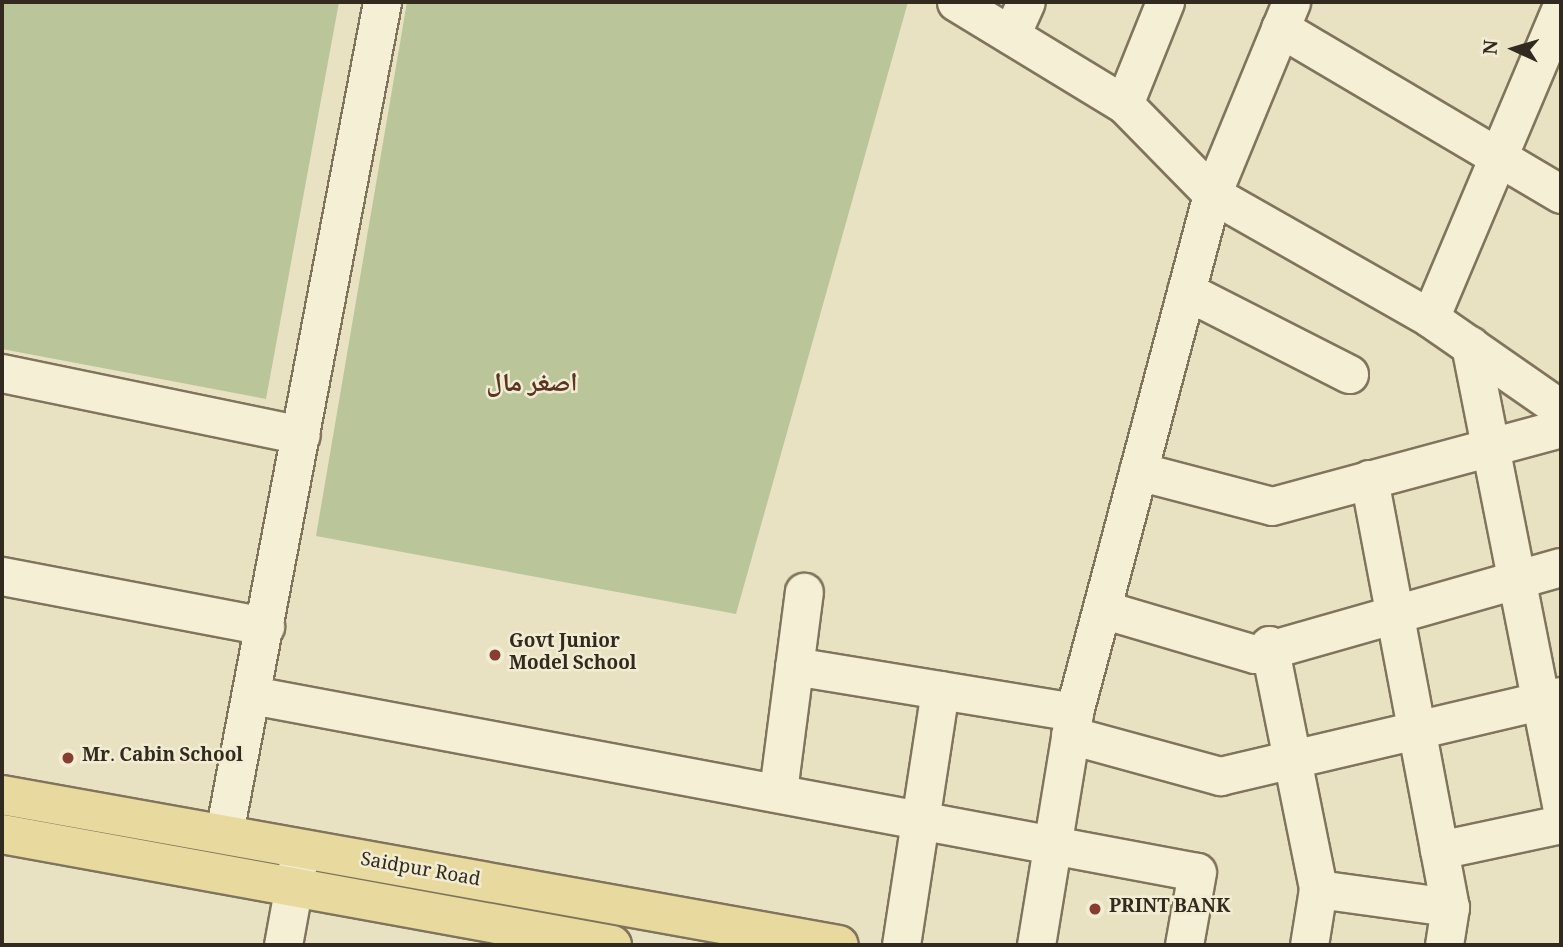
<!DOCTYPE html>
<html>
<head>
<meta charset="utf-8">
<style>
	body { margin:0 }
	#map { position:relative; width:1563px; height:947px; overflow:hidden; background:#e8e2c3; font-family:Georgia,"Noto Naskh Arabic",serif }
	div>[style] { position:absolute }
	.green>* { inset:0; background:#bac599 }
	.roads { filter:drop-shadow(2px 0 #80745c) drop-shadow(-2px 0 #80745c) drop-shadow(0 2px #80745c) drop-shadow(0 -2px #80745c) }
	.minor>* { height:37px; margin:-18.5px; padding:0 18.5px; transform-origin:18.5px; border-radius:18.5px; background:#f4efd5 }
	.major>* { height:38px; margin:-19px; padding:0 19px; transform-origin:19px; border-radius:19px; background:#e8da9f }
	.dots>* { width:19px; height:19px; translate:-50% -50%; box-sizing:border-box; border:4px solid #f1ecd2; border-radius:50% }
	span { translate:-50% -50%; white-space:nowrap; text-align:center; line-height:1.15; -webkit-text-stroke:5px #f1ecd2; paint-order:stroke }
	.poi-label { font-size:19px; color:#322a1e; font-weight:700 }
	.left { translate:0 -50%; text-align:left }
	.street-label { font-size:19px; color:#322a1e }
	.district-label { font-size:26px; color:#5a3523; font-weight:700 }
	.frame { position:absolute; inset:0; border:4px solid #322a1e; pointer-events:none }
	.north { position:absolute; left:1479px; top:14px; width:70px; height:70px; -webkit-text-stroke:5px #f1ecd2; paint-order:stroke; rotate:274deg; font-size:19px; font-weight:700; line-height:28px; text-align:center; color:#322a1e }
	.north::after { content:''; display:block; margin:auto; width:24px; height:32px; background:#322a1e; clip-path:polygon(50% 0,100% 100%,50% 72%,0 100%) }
</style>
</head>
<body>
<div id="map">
	<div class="green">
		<i style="clip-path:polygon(2px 2px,339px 2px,266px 399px,2px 349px)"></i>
		<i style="clip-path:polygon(407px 2px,908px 2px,736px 614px,316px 536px)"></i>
	</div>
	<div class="roads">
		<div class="minor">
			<i style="left:956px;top:2px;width:197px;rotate:31.3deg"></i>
			<i style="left:1124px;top:104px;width:126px;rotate:45.6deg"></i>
			<i style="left:1212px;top:194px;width:251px;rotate:29.6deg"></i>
			<i style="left:1430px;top:318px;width:160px;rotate:34.8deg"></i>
			<i style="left:1280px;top:28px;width:326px;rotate:30.6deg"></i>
			<i style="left:1011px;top:35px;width:36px;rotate:-66deg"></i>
			<i style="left:1124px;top:104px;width:110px;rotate:-68.1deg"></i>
			<i style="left:1186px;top:291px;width:183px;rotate:27deg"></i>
			<i style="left:1430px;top:318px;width:337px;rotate:-67.1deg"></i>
			<i style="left:1470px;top:345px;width:468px;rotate:78.8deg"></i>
			<i style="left:2px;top:373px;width:305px;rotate:11.7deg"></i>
			<i style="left:1138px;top:471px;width:138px;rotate:14.6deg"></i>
			<i style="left:1272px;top:506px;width:299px;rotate:-15.1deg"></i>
			<i style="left:1369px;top:479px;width:436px;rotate:79.3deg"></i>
			<i style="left:1450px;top:907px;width:38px;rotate:99deg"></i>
			<i style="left:2px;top:576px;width:268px;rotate:10.8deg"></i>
			<i style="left:1102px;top:609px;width:159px;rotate:16.4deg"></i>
			<i style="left:1255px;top:654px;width:318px;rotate:-15.9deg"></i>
			<i style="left:1269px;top:645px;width:249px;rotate:78.6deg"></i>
			<i style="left:1318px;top:889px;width:57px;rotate:99.1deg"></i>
			<i style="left:794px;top:666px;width:284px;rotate:9.3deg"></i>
			<i style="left:252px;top:695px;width:961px;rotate:10.61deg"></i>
			<i style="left:1197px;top:872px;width:74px;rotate:100.1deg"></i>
			<i style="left:1070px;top:735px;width:156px;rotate:15.3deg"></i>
			<i style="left:1220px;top:776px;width:350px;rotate:-13.2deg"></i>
			<i style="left:778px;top:791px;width:201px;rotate:-82.6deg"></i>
			<i style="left:224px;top:833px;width:846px;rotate:-79.23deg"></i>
			<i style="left:1439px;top:850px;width:125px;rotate:-12deg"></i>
			<i style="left:1318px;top:889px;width:133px;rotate:7.8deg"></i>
			<i style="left:283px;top:945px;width:89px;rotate:-79.7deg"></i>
			<i style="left:901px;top:945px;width:258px;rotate:-81.3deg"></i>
			<i style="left:1036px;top:945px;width:236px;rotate:-80.7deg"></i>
			<i style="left:1074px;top:712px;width:536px;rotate:-75.08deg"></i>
			<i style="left:1212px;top:194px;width:208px;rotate:-67.6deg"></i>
		</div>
		<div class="major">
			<i style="left:2px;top:795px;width:850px;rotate:10.16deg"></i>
			<i style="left:2px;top:834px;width:620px;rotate:10.31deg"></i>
		</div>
	</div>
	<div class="dots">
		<i style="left:495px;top:655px;background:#883d33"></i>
		<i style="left:68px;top:758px;background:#883d33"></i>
		<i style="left:1095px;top:909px;background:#883d33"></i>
	</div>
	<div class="poi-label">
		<span class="left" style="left:509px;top:655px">Govt Junior<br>Model School</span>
		<span class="left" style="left:82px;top:758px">Mr. Cabin School</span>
		<span class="left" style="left:1109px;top:909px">PRINT BANK</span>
	</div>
	<div class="street-label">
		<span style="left:420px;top:872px;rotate:10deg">Saidpur Road</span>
	</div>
	<div class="district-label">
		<span style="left:532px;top:386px">اصغر مال</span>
	</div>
	<div class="frame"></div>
	<div class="north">N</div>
</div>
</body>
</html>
